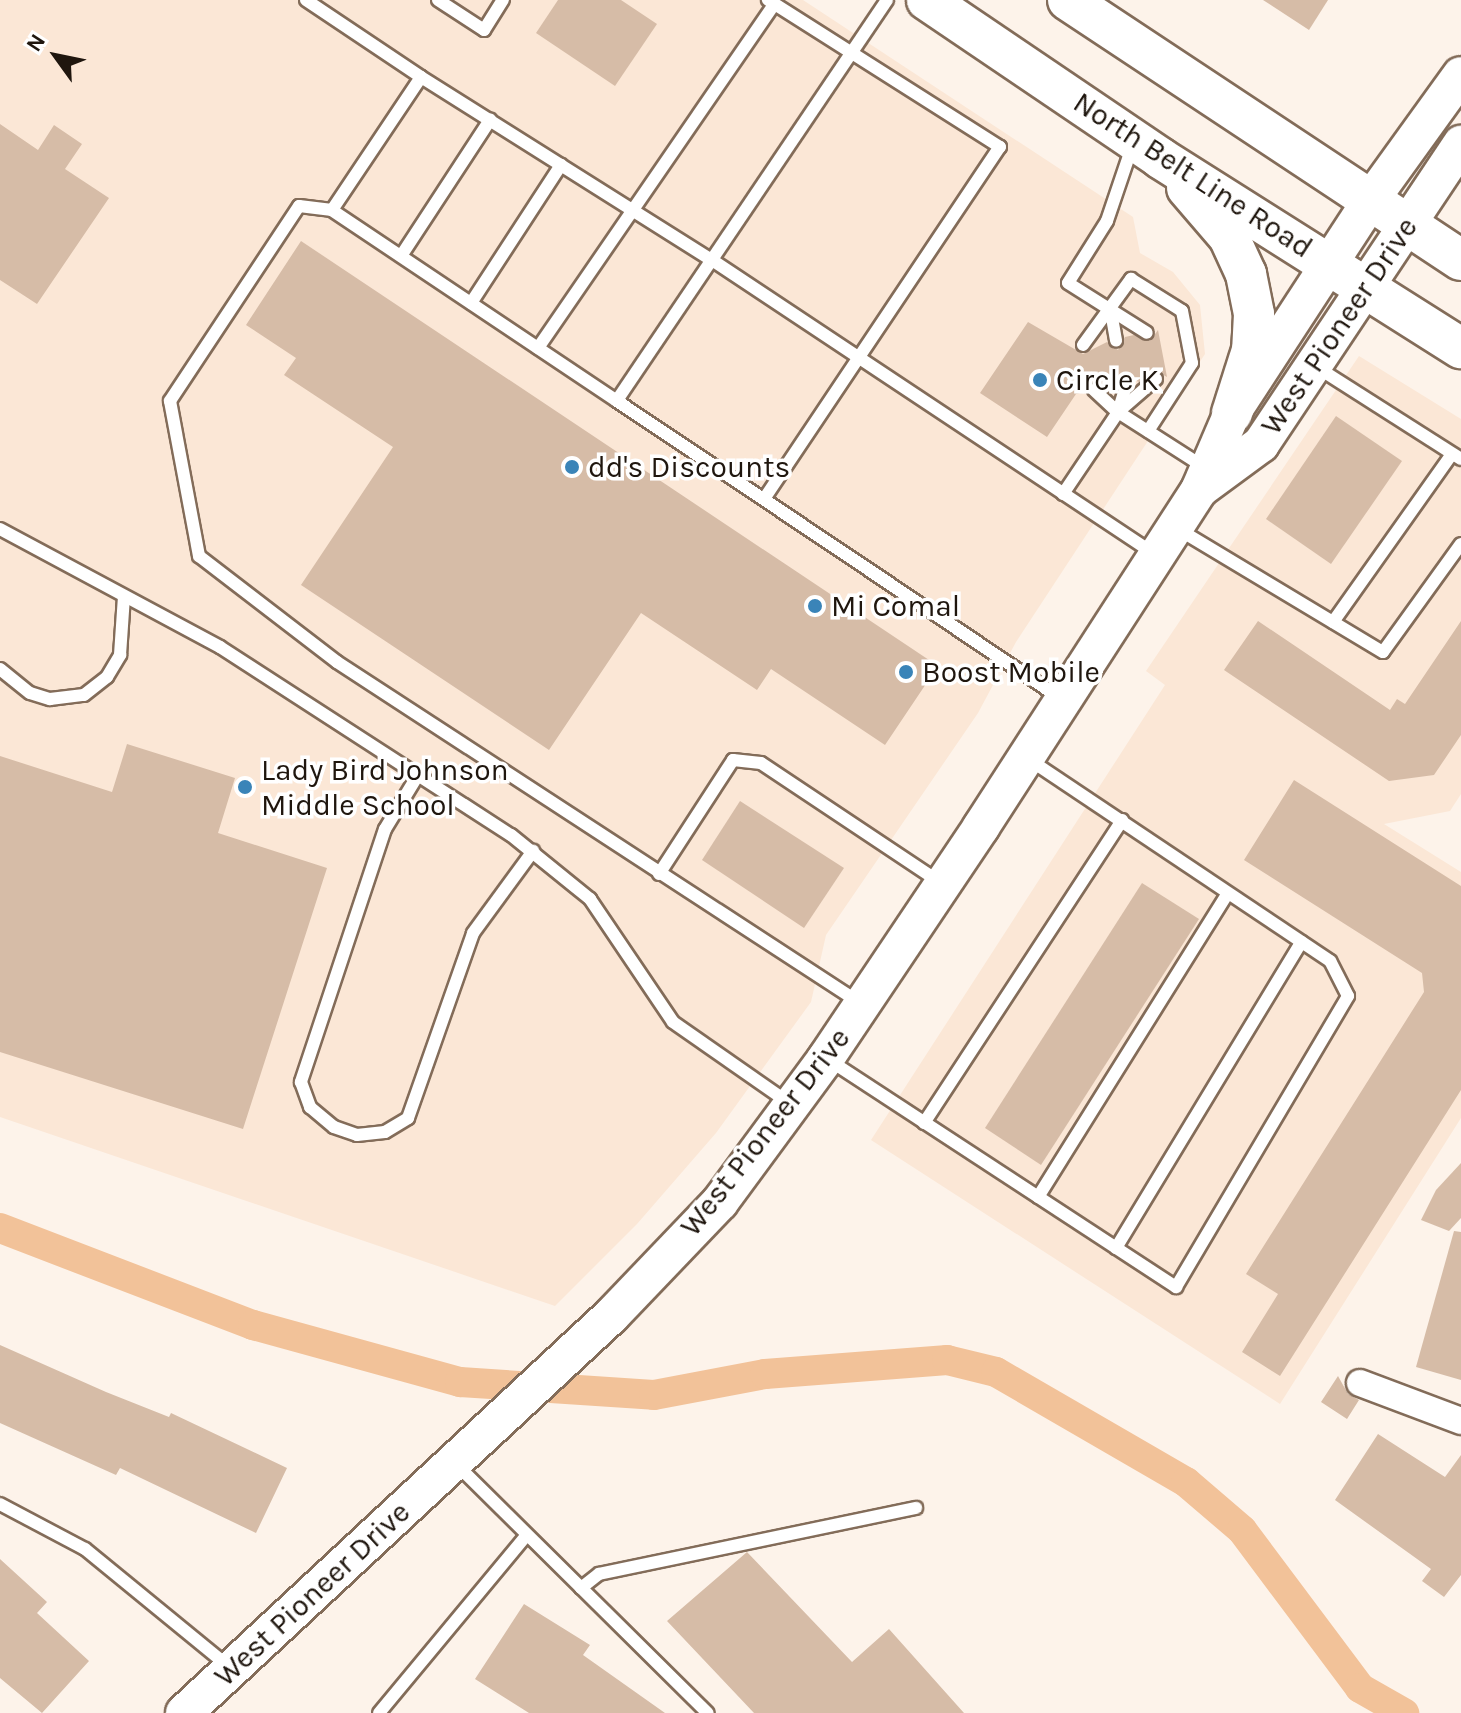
<!DOCTYPE html>
<html>
<head>
<meta charset="utf-8">
<style>
	body { margin:0 }
	#map { position:relative; width:1461px; height:1713px; overflow:hidden; background:#fdf3ea; font-family:Karla,sans-serif }
	div>[style] { position:absolute }
	.built>* { inset:0; background:#fbe7d6 }
	.canal>* { height:30px; margin:-15px; padding:0 15px; transform-origin:15px; border-radius:15px; background:#f2c299 }
	.building>* { inset:0; background:#d6bca7 }
	.roads { filter:drop-shadow(2px 0 #836c59) drop-shadow(-2px 0 #836c59) drop-shadow(0 2px #836c59) drop-shadow(0 -2px #836c59) }
	.lane>* { height:12px; margin:-6px; padding:0 6px; transform-origin:6px; border-radius:6px; background:#fff }
	.street>* { height:26px; margin:-13px; padding:0 13px; transform-origin:13px; border-radius:13px; background:#fff }
	.secondary>* { height:36px; margin:-18px; padding:0 18px; transform-origin:18px; border-radius:18px; background:#fff }
	.primary>* { height:40px; margin:-20px; padding:0 20px; transform-origin:20px; border-radius:20px; background:#fff }
	.dots>* { width:22px; height:22px; translate:-50% -50%; box-sizing:border-box; border:4px solid #fff; border-radius:50% }
	span { translate:-50% -50%; white-space:nowrap; text-align:center; line-height:1.15; -webkit-text-stroke:7px #fff; paint-order:stroke }
	.street-label { font-size:30px; color:#1f160e }
	.poi-label { font-size:30px; color:#1f160e }
	.left { translate:0 -50%; text-align:left }
	.north { position:absolute; left:16px; top:16px; width:80px; height:80px; -webkit-text-stroke:6px #fff; paint-order:stroke; rotate:303deg; font-size:22px; font-weight:700; line-height:32px; text-align:center; color:#1f160e }
	.north::after { content:''; display:block; margin:auto; width:28px; height:36px; background:#1f160e; clip-path:polygon(50% 0,100% 100%,50% 72%,0 100%) }
</style>
</head>
<body>
<div id="map">
	<div class="built">
		<i style="clip-path:polygon(0 0,803px 0,1133px 217px,1140px 253px,1173px 272px,1200px 305px,1205px 354px,1016px 642px,978px 713px,826px 935px,811px 1002px,716px 1133px,637px 1224px,555px 1306px,0 1117px)"></i>
		<i style="clip-path:polygon(1359px 356px,1461px 419px,1461px 794px,1450px 811px,1384px 824px,1461px 872px,1461px 1118px,1280px 1404px,871px 1140px,1165px 685px,1146px 671px)"></i>
	</div>
	<div class="canal">
		<i style="left:0;top:1228px;width:271px;rotate:21deg"></i>
		<i style="left:253px;top:1325px;width:215px;rotate:15.4deg"></i>
		<i style="left:460px;top:1382px;width:194px;rotate:3.8deg"></i>
		<i style="left:654px;top:1395px;width:113px;rotate:-10.7deg"></i>
		<i style="left:765px;top:1374px;width:183px;rotate:-4.4deg"></i>
		<i style="left:947px;top:1360px;width:50px;rotate:13.8deg"></i>
		<i style="left:996px;top:1372px;width:220px;rotate:30.1deg"></i>
		<i style="left:1186px;top:1482px;width:74px;rotate:40.6deg"></i>
		<i style="left:1242px;top:1530px;width:197px;rotate:53.2deg"></i>
		<i style="left:1360px;top:1688px;width:51px;rotate:29.6deg"></i>
	</div>
	<div class="building">
		<i style="clip-path:polygon(558px 0,621px 0,657px 24px,615px 86px,536px 33px)"></i>
		<i style="clip-path:polygon(1263px 0,1328px 0,1309px 30px)"></i>
		<i style="clip-path:polygon(0 124px,38px 150px,54px 125px,82px 144px,65px 169px,109px 198px,37px 304px,0 280px)"></i>
		<i style="clip-path:polygon(301px 241px,938px 666px,885px 745px,771px 669px,757px 690px,641px 613px,549px 750px,301px 585px,393px 447px,284px 375px,296px 358px,246px 325px)"></i>
		<i style="clip-path:polygon(1028px 322px,1083px 354px,1107px 342px,1118px 350px,1125px 337px,1134px 335px,1150px 341px,1158px 330px,1167px 377px,1155px 370px,1139px 382px,1125px 376px,1116px 386px,1105px 388px,1091px 382px,1085px 392px,1076px 394px,1047px 437px,980px 393px)"></i>
		<i style="clip-path:polygon(1336px 416px,1402px 461px,1331px 564px,1266px 519px)"></i>
		<i style="clip-path:polygon(1258px 621px,1390px 710px,1397px 699px,1405px 704px,1461px 621px,1461px 735px,1434px 775px,1389px 781px,1224px 670px)"></i>
		<i style="clip-path:polygon(127px 744px,235px 778px,218px 833px,327px 868px,243px 1129px,0 1052px,0 756px,112px 792px)"></i>
		<i style="clip-path:polygon(1294px 780px,1461px 886px,1461px 1090px,1280px 1376px,1242px 1352px,1278px 1294px,1246px 1274px,1424px 992px,1422px 973px,1244px 860px)"></i>
		<i style="clip-path:polygon(740px 801px,844px 868px,804px 928px,702px 860px)"></i>
		<i style="clip-path:polygon(1142px 883px,1199px 919px,1041px 1165px,985px 1128px)"></i>
		<i style="clip-path:polygon(1461px 1163px,1461px 1218px,1449px 1231px,1421px 1220px,1436px 1190px)"></i>
		<i style="clip-path:polygon(1454px 1231px,1461px 1232px,1461px 1380px,1416px 1367px)"></i>
		<i style="clip-path:polygon(0 1345px,106px 1392px,169px 1417px,171px 1413px,287px 1468px,256px 1533px,120px 1468px,116px 1475px,0 1423px)"></i>
		<i style="clip-path:polygon(1338px 1376px,1348px 1394px,1359px 1400px,1347px 1419px,1321px 1402px)"></i>
		<i style="clip-path:polygon(1378px 1434px,1445px 1477px,1461px 1455px,1461px 1575px,1444px 1597px,1422px 1581px,1431px 1569px,1335px 1500px)"></i>
		<i style="clip-path:polygon(747px 1552px,852px 1662px,889px 1629px,964px 1713px,754px 1713px,667px 1621px)"></i>
		<i style="clip-path:polygon(0 1559px,47px 1602px,37px 1613px,89px 1661px,42px 1713px,0 1678px)"></i>
		<i style="clip-path:polygon(524px 1604px,590px 1645px,583px 1655px,665px 1713px,529px 1713px,475px 1679px)"></i>
	</div>
	<div class="roads">
		<div class="lane">
			<i style="left:306px;top:0;width:138px;rotate:33.8deg"></i>
			<i style="left:438px;top:0;width:55px;rotate:33.1deg"></i>
			<i style="left:484px;top:30px;width:36px;rotate:-58deg"></i>
			<i style="left:887px;top:0;width:483px;rotate:124deg"></i>
			<i style="left:617px;top:401px;width:533px;rotate:33.84deg"></i>
			<i style="left:1132px;top:147px;width:78px;rotate:108.7deg"></i>
			<i style="left:1107px;top:221px;width:73px;rotate:122.2deg"></i>
			<i style="left:1068px;top:283px;width:93px;rotate:32.3deg"></i>
			<i style="left:332px;top:210px;width:160px;rotate:-56.2deg"></i>
			<i style="left:421px;top:77px;width:344px;rotate:32.2deg"></i>
			<i style="left:712px;top:260px;width:529px;rotate:33.6deg"></i>
			<i style="left:401px;top:256px;width:163px;rotate:-56.8deg"></i>
			<i style="left:471px;top:303px;width:165px;rotate:-56.9deg"></i>
			<i style="left:1111px;top:312px;width:29px;rotate:80deg"></i>
			<i style="left:1083px;top:345px;width:82px;rotate:-54deg"></i>
			<i style="left:1131px;top:279px;width:60px;rotate:32.1deg"></i>
			<i style="left:1182px;top:311px;width:53px;rotate:79.1deg"></i>
			<i style="left:1192px;top:363px;width:81px;rotate:122.9deg"></i>
			<i style="left:538px;top:348px;width:417px;rotate:-55.5deg"></i>
			<i style="left:1315px;top:366px;width:173px;rotate:32.5deg"></i>
			<i style="left:1156px;top:379px;width:50px;rotate:139deg"></i>
			<i style="left:1118px;top:412px;width:102px;rotate:32.6deg"></i>
			<i style="left:1094px;top:390px;width:33px;rotate:43deg"></i>
			<i style="left:617px;top:401px;width:343px;rotate:-146.2deg"></i>
			<i style="left:332px;top:210px;width:33px;rotate:-173deg"></i>
			<i style="left:299px;top:206px;width:234px;rotate:123.5deg"></i>
			<i style="left:170px;top:401px;width:158px;rotate:79.4deg"></i>
			<i style="left:199px;top:556px;width:174px;rotate:37.5deg"></i>
			<i style="left:337px;top:662px;width:624px;rotate:33.1deg"></i>
			<i style="left:1063px;top:494px;width:99px;rotate:-56.1deg"></i>
			<i style="left:1118px;top:412px;width:28px;rotate:-73deg"></i>
			<i style="left:764px;top:499px;width:424px;rotate:-56.2deg"></i>
			<i style="left:1000px;top:147px;width:275px;rotate:-147.6deg"></i>
			<i style="left:0;top:529px;width:250px;rotate:28.2deg"></i>
			<i style="left:220px;top:647px;width:346px;rotate:32.9deg"></i>
			<i style="left:511px;top:835px;width:102px;rotate:39deg"></i>
			<i style="left:590px;top:899px;width:148px;rotate:56deg"></i>
			<i style="left:673px;top:1022px;width:141px;rotate:34.9deg"></i>
			<i style="left:1178px;top:529px;width:239px;rotate:31deg"></i>
			<i style="left:1383px;top:652px;width:133px;rotate:-54.2deg"></i>
			<i style="left:1333px;top:622px;width:206px;rotate:-54.7deg"></i>
			<i style="left:0;top:669px;width:38px;rotate:39deg"></i>
			<i style="left:30px;top:693px;width:21px;rotate:17deg"></i>
			<i style="left:50px;top:699px;width:34px;rotate:-7deg"></i>
			<i style="left:84px;top:695px;width:29px;rotate:-38deg"></i>
			<i style="left:107px;top:677px;width:26px;rotate:-59deg"></i>
			<i style="left:120px;top:655px;width:58px;rotate:-86.1deg"></i>
			<i style="left:418px;top:775px;width:63px;rotate:121.4deg"></i>
			<i style="left:385px;top:829px;width:267px;rotate:108.4deg"></i>
			<i style="left:301px;top:1082px;width:27px;rotate:70deg"></i>
			<i style="left:310px;top:1107px;width:31px;rotate:40deg"></i>
			<i style="left:334px;top:1127px;width:24px;rotate:19deg"></i>
			<i style="left:357px;top:1135px;width:28px;rotate:-6deg"></i>
			<i style="left:385px;top:1132px;width:27px;rotate:-31deg"></i>
			<i style="left:408px;top:1118px;width:196px;rotate:-70.6deg"></i>
			<i style="left:473px;top:933px;width:102px;rotate:-53.8deg"></i>
			<i style="left:659px;top:874px;width:136px;rotate:-57deg"></i>
			<i style="left:733px;top:760px;width:28px;rotate:6deg"></i>
			<i style="left:761px;top:763px;width:216px;rotate:33.7deg"></i>
			<i style="left:829px;top:1060px;width:415px;rotate:33.2deg"></i>
			<i style="left:1176px;top:1287px;width:338px;rotate:-59.4deg"></i>
			<i style="left:1348px;top:996px;width:39px;rotate:-117deg"></i>
			<i style="left:1330px;top:961px;width:361px;rotate:-146.2deg"></i>
			<i style="left:924px;top:1123px;width:362px;rotate:-56.8deg"></i>
			<i style="left:1038px;top:1197px;width:358px;rotate:-58deg"></i>
			<i style="left:1116px;top:1248px;width:358px;rotate:-58.8deg"></i>
			<i style="left:456px;top:1464px;width:354px;rotate:44.7deg"></i>
			<i style="left:0;top:1504px;width:96px;rotate:27.9deg"></i>
			<i style="left:85px;top:1549px;width:185px;rotate:39.3deg"></i>
			<i style="left:581px;top:1588px;width:23px;rotate:-38deg"></i>
			<i style="left:599px;top:1574px;width:324px;rotate:-11.8deg"></i>
			<i style="left:379px;top:1713px;width:231px;rotate:-50.3deg"></i>
		</div>
		<div class="street">
			<i style="left:1360px;top:1383px;width:108px;rotate:20.6deg"></i>
		</div>
		<div class="secondary">
			<i style="left:1200px;top:489px;width:76px;rotate:-36.4deg"></i>
			<i style="left:1261px;top:444px;width:361px;rotate:-56.3deg"></i>
			<i style="left:184px;top:1713px;width:584px;rotate:-42.92deg"></i>
			<i style="left:612px;top:1315px;width:156px;rotate:-46.3deg"></i>
			<i style="left:720px;top:1202px;width:179px;rotate:-53.6deg"></i>
			<i style="left:826px;top:1058px;width:278px;rotate:-56.1deg"></i>
			<i style="left:981px;top:827px;width:401px;rotate:-57.1deg"></i>
			<i style="left:1199px;top:490px;width:84px;rotate:-66.8deg"></i>
			<i style="left:1232px;top:413px;width:253px;rotate:-56.9deg"></i>
			<i style="left:1370px;top:201px;width:155px;rotate:-54.2deg"></i>
		</div>
		<div class="primary">
			<i style="left:927px;top:0;width:282px;rotate:34.1deg"></i>
			<i style="left:1160px;top:158px;width:356px;rotate:32.3deg"></i>
			<i style="left:1068px;top:0;width:471px;rotate:33.5deg"></i>
			<i style="left:1187px;top:188px;width:65px;rotate:49.4deg"></i>
			<i style="left:1229px;top:237px;width:41px;rotate:65.3deg"></i>
			<i style="left:1246px;top:274px;width:41px;rotate:78.7deg"></i>
			<i style="left:1254px;top:314px;width:36px;rotate:93deg"></i>
			<i style="left:1252px;top:350px;width:66px;rotate:107.6deg"></i>
		</div>
	</div>
	<div class="dots">
		<i style="left:1040px;top:380px;background:#3a84b8"></i>
		<i style="left:572px;top:467px;background:#3a84b8"></i>
		<i style="left:815px;top:606px;background:#3a84b8"></i>
		<i style="left:906px;top:672px;background:#3a84b8"></i>
		<i style="left:245px;top:787px;background:#3a84b8"></i>
	</div>
	<div class="street-label">
		<span style="left:1193px;top:175px;rotate:33deg">North Belt Line Road</span>
		<span style="left:1339px;top:326px;rotate:-56deg">West Pioneer Drive</span>
		<span style="left:765px;top:1132px;rotate:-52deg">West Pioneer Drive</span>
		<span style="left:312px;top:1594px;rotate:-43deg">West Pioneer Drive</span>
	</div>
	<div class="poi-label">
		<span class="left" style="left:1056px;top:380px">Circle K</span>
		<span class="left" style="left:588px;top:467px">dd's Discounts</span>
		<span class="left" style="left:831px;top:606px">Mi Comal</span>
		<span class="left" style="left:922px;top:672px">Boost Mobile</span>
		<span class="left" style="left:261px;top:787px">Lady Bird Johnson<br>Middle School</span>
	</div>
	<div class="north">N</div>
</div>
</body>
</html>
